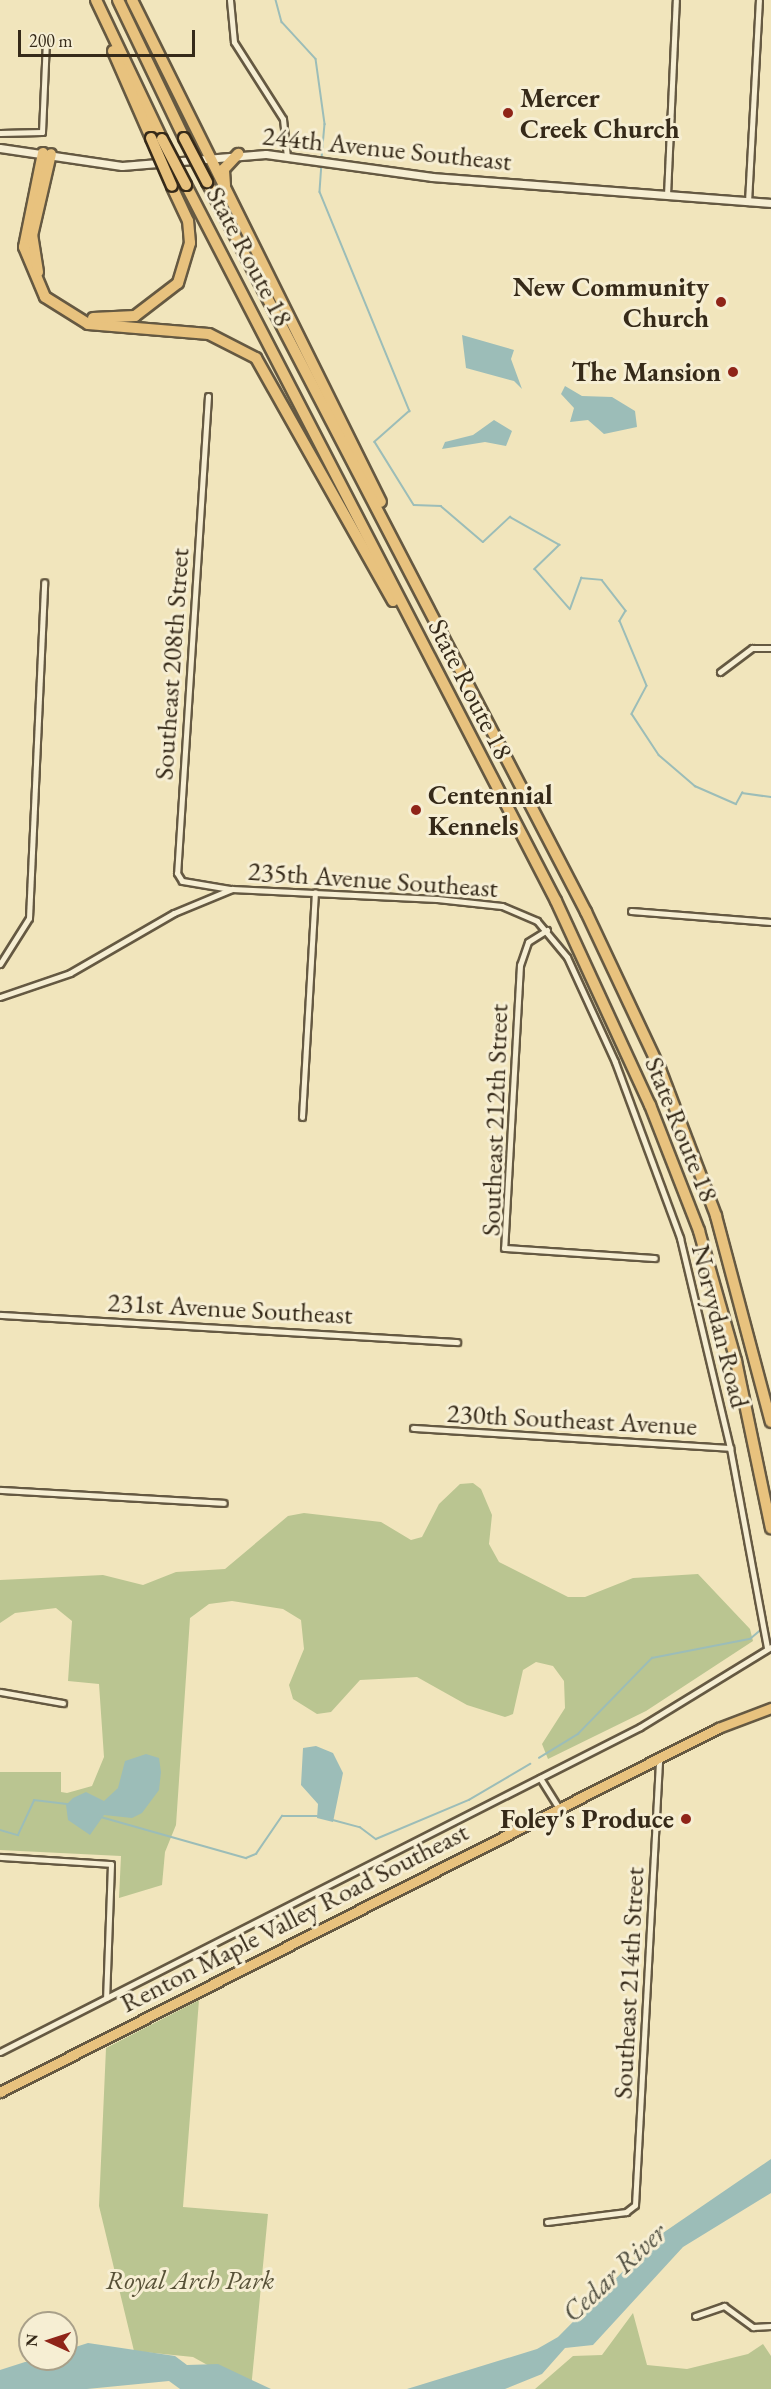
<!DOCTYPE html>
<html>
<head>
<meta charset="utf-8">
<style>
	body { margin:0 }
	#map { position:relative; width:771px; height:2389px; overflow:hidden; background:#f1e5bc; font-family:"EB Garamond",serif }
	div>[style] { position:absolute }
	.green>* { inset:0; background:#bac591 }
	.water>* { inset:0; background:#9cbdb8 }
	.stream>* { height:1.5px; margin:-0.75px; padding:0 0.75px; transform-origin:0.75px; border-radius:0.75px; background:#9cbdb8 }
	.roads { filter:drop-shadow(2px 0 #655942) drop-shadow(-2px 0 #655942) drop-shadow(0 2px #655942) drop-shadow(0 -2px #655942) }
	.minor>* { height:5px; margin:-2.5px; padding:0 2.5px; transform-origin:2.5px; border-radius:2.5px; background:#f6eed3 }
	.tertiary>* { height:7px; margin:-3.5px; padding:0 3.5px; transform-origin:3.5px; border-radius:3.5px; background:#f6eed3 }
	.primary>* { height:9px; margin:-4.5px; padding:0 4.5px; transform-origin:4.5px; border-radius:4.5px; background:#e8c27e }
	.motorway>* { height:10px; margin:-5px; padding:0 5px; transform-origin:5px; border-radius:5px; background:#e8c27e }
	.bridges { filter:drop-shadow(2px 0 #362a19) drop-shadow(-2px 0 #362a19) drop-shadow(0 2px #362a19) drop-shadow(0 -2px #362a19) }
	.motorway-bridge>* { height:10px; margin:-5px; padding:0 5px; transform-origin:5px; border-radius:5px; background:#e8c27e }
	.dots>* { width:16px; height:16px; translate:-50% -50%; box-sizing:border-box; border:3px solid #f6eed3; border-radius:50% }
	span { translate:-50% -50%; white-space:nowrap; text-align:center; line-height:1.15; -webkit-text-stroke:6px #f6eed3; paint-order:stroke }
	.poi-label { font-size:27px; color:#362a19; font-weight:700 }
	.left { translate:0 -50%; text-align:left }
	.right { translate:-100% -50%; text-align:right }
	.street-label { font-size:27px; color:#362a19 }
	.park-label { font-size:27px; color:#575137; font-style:italic }
	.water-label { font-size:28px; color:#504f41; font-style:italic }
	.north { position:absolute; left:18px; top:2311px; width:60px; height:60px; box-sizing:border-box; background:#f6eed3; border:2px solid #a9a089; border-radius:50%; rotate:273deg; font-size:16px; font-weight:700; line-height:24px; text-align:center; color:#362a19 }
	.north::after { content:''; display:block; margin:auto; width:21px; height:27px; background:#8f2418; clip-path:polygon(50% 0,100% 100%,50% 72%,0 100%) }
	.scale { position:absolute; left:18px; top:30px; width:177px; height:27px; box-sizing:border-box; border:3px solid #362a19; border-top:0; padding-left:8px; font-size:18px; line-height:21px; white-space:nowrap; color:#362a19; -webkit-text-stroke:4px #f6eed3; paint-order:stroke }
</style>
</head>
<body>
<div id="map">
	<div class="green">
		<i style="clip-path:polygon(473px 1483px,481px 1489px,492px 1515px,489px 1544px,499px 1562px,568px 1597px,585px 1597px,633px 1578px,698px 1574px,750px 1629px,753px 1641px,646px 1711px,548px 1759px,542px 1744px,565px 1708px,564px 1681px,553px 1666px,536px 1662px,523px 1670px,513px 1714px,505px 1717px,467px 1705px,417px 1677px,360px 1680px,331px 1712px,317px 1714px,293px 1699px,289px 1685px,304px 1649px,301px 1620px,283px 1609px,232px 1601px,209px 1604px,190px 1618px,176px 1825px,165px 1852px,162px 1885px,119px 1898px,121px 1856px,0 1850px,0 1772px,61px 1772px,61px 1792px,67px 1793px,92px 1786px,104px 1757px,99px 1684px,68px 1681px,72px 1621px,56px 1608px,15px 1613px,0 1623px,0 1580px,103px 1575px,143px 1585px,176px 1572px,225px 1569px,288px 1516px,304px 1513px,381px 1522px,411px 1540px,422px 1537px,439px 1504px,460px 1484px)"></i>
		<i style="clip-path:polygon(199px 2000px,183px 2207px,268px 2214px,251px 2389px,193px 2357px,134px 2351px,99px 2206px,106px 2048px)"></i>
		<i style="clip-path:polygon(633px 2313px,647px 2365px,687px 2369px,748px 2354px,763px 2344px,771px 2356px,771px 2389px,535px 2389px,573px 2356px,602px 2355px)"></i>
	</div>
	<div class="water">
		<i style="clip-path:polygon(462px 335px,514px 350px,511px 359px,522px 389px,514px 381px,466px 368px)"></i>
		<i style="clip-path:polygon(565px 386px,582px 396px,612px 397px,635px 411px,637px 427px,604px 434px,588px 420px,570px 422px,574px 408px,561px 394px)"></i>
		<i style="clip-path:polygon(494px 420px,512px 431px,506px 446px,485px 442px,442px 449px,445px 442px,473px 435px)"></i>
		<i style="clip-path:polygon(316px 1746px,333px 1753px,343px 1773px,333px 1822px,317px 1818px,318px 1804px,301px 1785px,303px 1748px)"></i>
		<i style="clip-path:polygon(146px 1754px,159px 1758px,161px 1772px,159px 1790px,142px 1813px,132px 1818px,104px 1815px,90px 1835px,68px 1820px,66px 1805px,73px 1798px,86px 1792px,104px 1801px,118px 1788px,125px 1761px)"></i>
		<i style="clip-path:polygon(771px 2159px,771px 2193px,683px 2247px,593px 2345px,565px 2348px,542px 2374px,505px 2389px,407px 2389px,537px 2349px,558px 2337px,657px 2237px)"></i>
		<i style="clip-path:polygon(88px 2343px,175px 2356px,187px 2365px,218px 2364px,271px 2389px,180px 2389px,169px 2381px,87px 2389px,0 2389px,0 2370px,25px 2362px,66px 2359px,66px 2350px)"></i>
	</div>
	<div class="stream">
		<i style="left:276px;top:0;width:23px;rotate:75deg"></i>
		<i style="left:282px;top:22px;width:50px;rotate:47.4deg"></i>
		<i style="left:316px;top:59px;width:66px;rotate:82.1deg"></i>
		<i style="left:325px;top:124px;width:35px;rotate:95deg"></i>
		<i style="left:322px;top:163px;width:29px;rotate:94deg"></i>
		<i style="left:320px;top:192px;width:237px;rotate:67.7deg"></i>
		<i style="left:410px;top:411px;width:47px;rotate:138.5deg"></i>
		<i style="left:375px;top:442px;width:74px;rotate:58.2deg"></i>
		<i style="left:414px;top:505px;width:27px;rotate:2deg"></i>
		<i style="left:441px;top:506px;width:55px;rotate:40.6deg"></i>
		<i style="left:483px;top:542px;width:37px;rotate:-43deg"></i>
		<i style="left:510px;top:517px;width:57px;rotate:29.2deg"></i>
		<i style="left:560px;top:545px;width:35px;rotate:136deg"></i>
		<i style="left:535px;top:569px;width:53px;rotate:48.8deg"></i>
		<i style="left:570px;top:609px;width:33px;rotate:-70deg"></i>
		<i style="left:581px;top:578px;width:21px;rotate:5deg"></i>
		<i style="left:602px;top:580px;width:39px;rotate:52deg"></i>
		<i style="left:626px;top:611px;width:12px;rotate:121deg"></i>
		<i style="left:620px;top:621px;width:70px;rotate:67.4deg"></i>
		<i style="left:647px;top:686px;width:32px;rotate:118deg"></i>
		<i style="left:632px;top:714px;width:49px;rotate:56.6deg"></i>
		<i style="left:659px;top:755px;width:48px;rotate:40.7deg"></i>
		<i style="left:695px;top:786px;width:45px;rotate:23.7deg"></i>
		<i style="left:736px;top:804px;width:13px;rotate:-61deg"></i>
		<i style="left:742px;top:793px;width:29px;rotate:8deg"></i>
		<i style="left:539px;top:1758px;width:46px;rotate:-31.6deg"></i>
		<i style="left:578px;top:1734px;width:106px;rotate:-45.8deg"></i>
		<i style="left:652px;top:1658px;width:100px;rotate:-11deg"></i>
		<i style="left:750px;top:1639px;width:16px;rotate:-40deg"></i>
		<i style="left:101px;top:1817px;width:151px;rotate:15.8deg"></i>
		<i style="left:246px;top:1858px;width:11px;rotate:-22deg"></i>
		<i style="left:256px;top:1854px;width:46px;rotate:-55.6deg"></i>
		<i style="left:282px;top:1816px;width:35px"></i>
		<i style="left:333px;top:1820px;width:28px;rotate:15deg"></i>
		<i style="left:360px;top:1827px;width:20px;rotate:37deg"></i>
		<i style="left:376px;top:1839px;width:101px;rotate:-22.8deg"></i>
		<i style="left:469px;top:1800px;width:71px;rotate:-30.5deg"></i>
		<i style="left:0;top:1830px;width:19px;rotate:16deg"></i>
		<i style="left:18px;top:1835px;width:38px;rotate:-65deg"></i>
		<i style="left:34px;top:1800px;width:35px;rotate:7deg"></i>
	</div>
	<div class="roads">
		<div class="minor">
			<i style="left:230px;top:0;width:42px;rotate:84.6deg"></i>
			<i style="left:234px;top:42px;width:91px;rotate:57.5deg"></i>
			<i style="left:283px;top:119px;width:38px;rotate:84deg"></i>
			<i style="left:0;top:133px;width:42px;rotate:-1.4deg"></i>
			<i style="left:42px;top:132px;width:92px;rotate:-87.5deg"></i>
			<i style="left:667px;top:195px;width:195px;rotate:-87.4deg"></i>
			<i style="left:748px;top:202px;width:202px;rotate:-86.9deg"></i>
			<i style="left:208px;top:396px;width:478px;rotate:93.7deg"></i>
			<i style="left:177px;top:873px;width:9px;rotate:58deg"></i>
			<i style="left:182px;top:881px;width:49px;rotate:9.5deg"></i>
			<i style="left:720px;top:672px;width:40px;rotate:-37deg"></i>
			<i style="left:752px;top:648px;width:19px"></i>
			<i style="left:631px;top:911px;width:140px;rotate:4.5deg"></i>
			<i style="left:547px;top:930px;width:22px;rotate:148deg"></i>
			<i style="left:528px;top:942px;width:24px;rotate:109deg"></i>
			<i style="left:520px;top:965px;width:283px;rotate:93.2deg"></i>
			<i style="left:504px;top:1248px;width:151px;rotate:3.8deg"></i>
			<i style="left:0;top:964px;width:54px;rotate:-57.8deg"></i>
			<i style="left:29px;top:918px;width:336px;rotate:-87.4deg"></i>
			<i style="left:0;top:997px;width:74px;rotate:-18.9deg"></i>
			<i style="left:70px;top:973px;width:120px;rotate:-30deg"></i>
			<i style="left:174px;top:913px;width:63px;rotate:-22.5deg"></i>
			<i style="left:232px;top:889px;width:205px;rotate:2.8deg"></i>
			<i style="left:437px;top:899px;width:65px;rotate:6.1deg"></i>
			<i style="left:502px;top:906px;width:38px;rotate:23deg"></i>
			<i style="left:537px;top:921px;width:47px;rotate:50.2deg"></i>
			<i style="left:567px;top:957px;width:115px;rotate:65.4deg"></i>
			<i style="left:615px;top:1062px;width:188px;rotate:69.7deg"></i>
			<i style="left:680px;top:1238px;width:216px;rotate:76.6deg"></i>
			<i style="left:730px;top:1448px;width:203px;rotate:79.5deg"></i>
			<i style="left:302px;top:1117px;width:225px;rotate:-86.7deg"></i>
			<i style="left:0;top:1315px;width:458px;rotate:3.4deg"></i>
			<i style="left:413px;top:1428px;width:318px;rotate:3.6deg"></i>
			<i style="left:0;top:1490px;width:224px;rotate:3.3deg"></i>
			<i style="left:0;top:1692px;width:64px;rotate:9.9deg"></i>
			<i style="left:540px;top:1778px;width:36px;rotate:58deg"></i>
			<i style="left:0;top:1857px;width:111px;rotate:3.6deg"></i>
			<i style="left:111px;top:1864px;width:134px;rotate:92.1deg"></i>
			<i style="left:0;top:2052px;width:718px;rotate:-26.92deg"></i>
			<i style="left:640px;top:1727px;width:153px;rotate:-31.4deg"></i>
			<i style="left:547px;top:2222px;width:80px;rotate:-7.2deg"></i>
			<i style="left:626px;top:2212px;width:11px;rotate:-38deg"></i>
			<i style="left:635px;top:2205px;width:448px;rotate:-86.9deg"></i>
			<i style="left:695px;top:2316px;width:31px;rotate:-19deg"></i>
			<i style="left:724px;top:2306px;width:36px;rotate:36deg"></i>
			<i style="left:753px;top:2327px;width:18px;rotate:-3deg"></i>
		</div>
		<div class="tertiary">
			<i style="left:0;top:148px;width:123px;rotate:8.4deg"></i>
			<i style="left:122px;top:166px;width:144px;rotate:-4.8deg"></i>
			<i style="left:266px;top:154px;width:168px;rotate:7.9deg"></i>
			<i style="left:432px;top:177px;width:340px;rotate:4.4deg"></i>
		</div>
		<div class="primary">
			<i style="left:0;top:2092px;width:805px;rotate:-26.88deg"></i>
			<i style="left:718px;top:1728px;width:57px;rotate:-20.7deg"></i>
		</div>
		<div class="motorway">
			<i style="left:96px;top:0;width:154px;rotate:64.6deg"></i>
			<i style="left:118px;top:0;width:153px;rotate:64.4deg"></i>
			<i style="left:132px;top:0;width:560px;rotate:63.62deg"></i>
			<i style="left:113px;top:51px;width:95px;rotate:66.4deg"></i>
			<i style="left:43px;top:153px;width:96px;rotate:101.4deg"></i>
			<i style="left:24px;top:247px;width:54px;rotate:67.2deg"></i>
			<i style="left:45px;top:297px;width:51px;rotate:32.1deg"></i>
			<i style="left:88px;top:324px;width:121px;rotate:4.7deg"></i>
			<i style="left:209px;top:334px;width:53px;rotate:27.1deg"></i>
			<i style="left:256px;top:358px;width:279px;rotate:60.6deg"></i>
			<i style="left:207px;top:182px;width:823px;rotate:62.56deg"></i>
			<i style="left:586px;top:912px;width:174px;rotate:64.8deg"></i>
			<i style="left:660px;top:1069px;width:157px;rotate:69.1deg"></i>
			<i style="left:716px;top:1216px;width:213px;rotate:75.1deg"></i>
			<i style="left:186px;top:185px;width:806px;rotate:62.67deg"></i>
			<i style="left:556px;top:901px;width:225px;rotate:65.3deg"></i>
			<i style="left:650px;top:1105px;width:135px;rotate:68.7deg"></i>
			<i style="left:699px;top:1231px;width:135px;rotate:74.1deg"></i>
			<i style="left:736px;top:1361px;width:171px;rotate:78.2deg"></i>
			<i style="left:225px;top:185px;width:16px;rotate:-94deg"></i>
			<i style="left:224px;top:169px;width:21px;rotate:-47deg"></i>
			<i style="left:38px;top:272px;width:36px;rotate:-99deg"></i>
			<i style="left:32px;top:236px;width:84px;rotate:-77deg"></i>
			<i style="left:93px;top:318px;width:42px;rotate:-2.7deg"></i>
			<i style="left:135px;top:316px;width:54px;rotate:-37.5deg"></i>
			<i style="left:178px;top:283px;width:42px;rotate:-73.3deg"></i>
			<i style="left:190px;top:243px;width:22px;rotate:-95deg"></i>
			<i style="left:188px;top:221px;width:38px;rotate:-115deg"></i>
		</div>
	</div>
	<div class="bridges">
		<div class="motorway-bridge">
			<i style="left:151px;top:138px;width:52px;rotate:66.4deg"></i>
			<i style="left:184px;top:138px;width:50px;rotate:62.4deg"></i>
			<i style="left:162px;top:139px;width:52px;rotate:62.4deg"></i>
		</div>
	</div>
	<div class="dots">
		<i style="left:508px;top:113px;background:#8f2418"></i>
		<i style="left:721px;top:302px;background:#8f2418"></i>
		<i style="left:733px;top:372px;background:#8f2418"></i>
		<i style="left:416px;top:810px;background:#8f2418"></i>
		<i style="left:686px;top:1819px;background:#8f2418"></i>
	</div>
	<div class="poi-label">
		<span class="left" style="left:520px;top:113px">Mercer<br>Creek Church</span>
		<span class="right" style="left:709px;top:302px">New Community<br>Church</span>
		<span class="right" style="left:721px;top:372px">The Mansion</span>
		<span class="left" style="left:428px;top:810px">Centennial<br>Kennels</span>
		<span class="right" style="left:674px;top:1819px">Foley's Produce</span>
	</div>
	<div class="street-label">
		<span style="left:387px;top:148px;rotate:6deg">244th Avenue Southeast</span>
		<span style="left:250px;top:256px;rotate:62deg">State Route 18</span>
		<span style="left:171px;top:664px;rotate:-86deg">Southeast 208th Street</span>
		<span style="left:471px;top:689px;rotate:63deg">State Route 18</span>
		<span style="left:373px;top:879px;rotate:4deg">235th Avenue Southeast</span>
		<span style="left:494px;top:1120px;rotate:-88deg">Southeast 212th Street</span>
		<span style="left:682px;top:1129px;rotate:68deg">State Route 18</span>
		<span style="left:230px;top:1308px;rotate:3deg">231st Avenue Southeast</span>
		<span style="left:721px;top:1326px;rotate:76deg">Norvydan Road</span>
		<span style="left:572px;top:1419px;rotate:3deg">230th Southeast Avenue</span>
		<span style="left:294px;top:1917px;rotate:-27deg">Renton Maple Valley Road Southeast</span>
		<span style="left:628px;top:1983px;rotate:-87deg">Southeast 214th Street</span>
	</div>
	<div class="park-label">
		<span style="left:190px;top:2280px">Royal Arch Park</span>
	</div>
	<div class="water-label">
		<span style="left:614px;top:2272px;rotate:-43deg">Cedar River</span>
	</div>
	<div class="north">N</div>
	<div class="scale">200 m</div>
</div>
</body>
</html>
